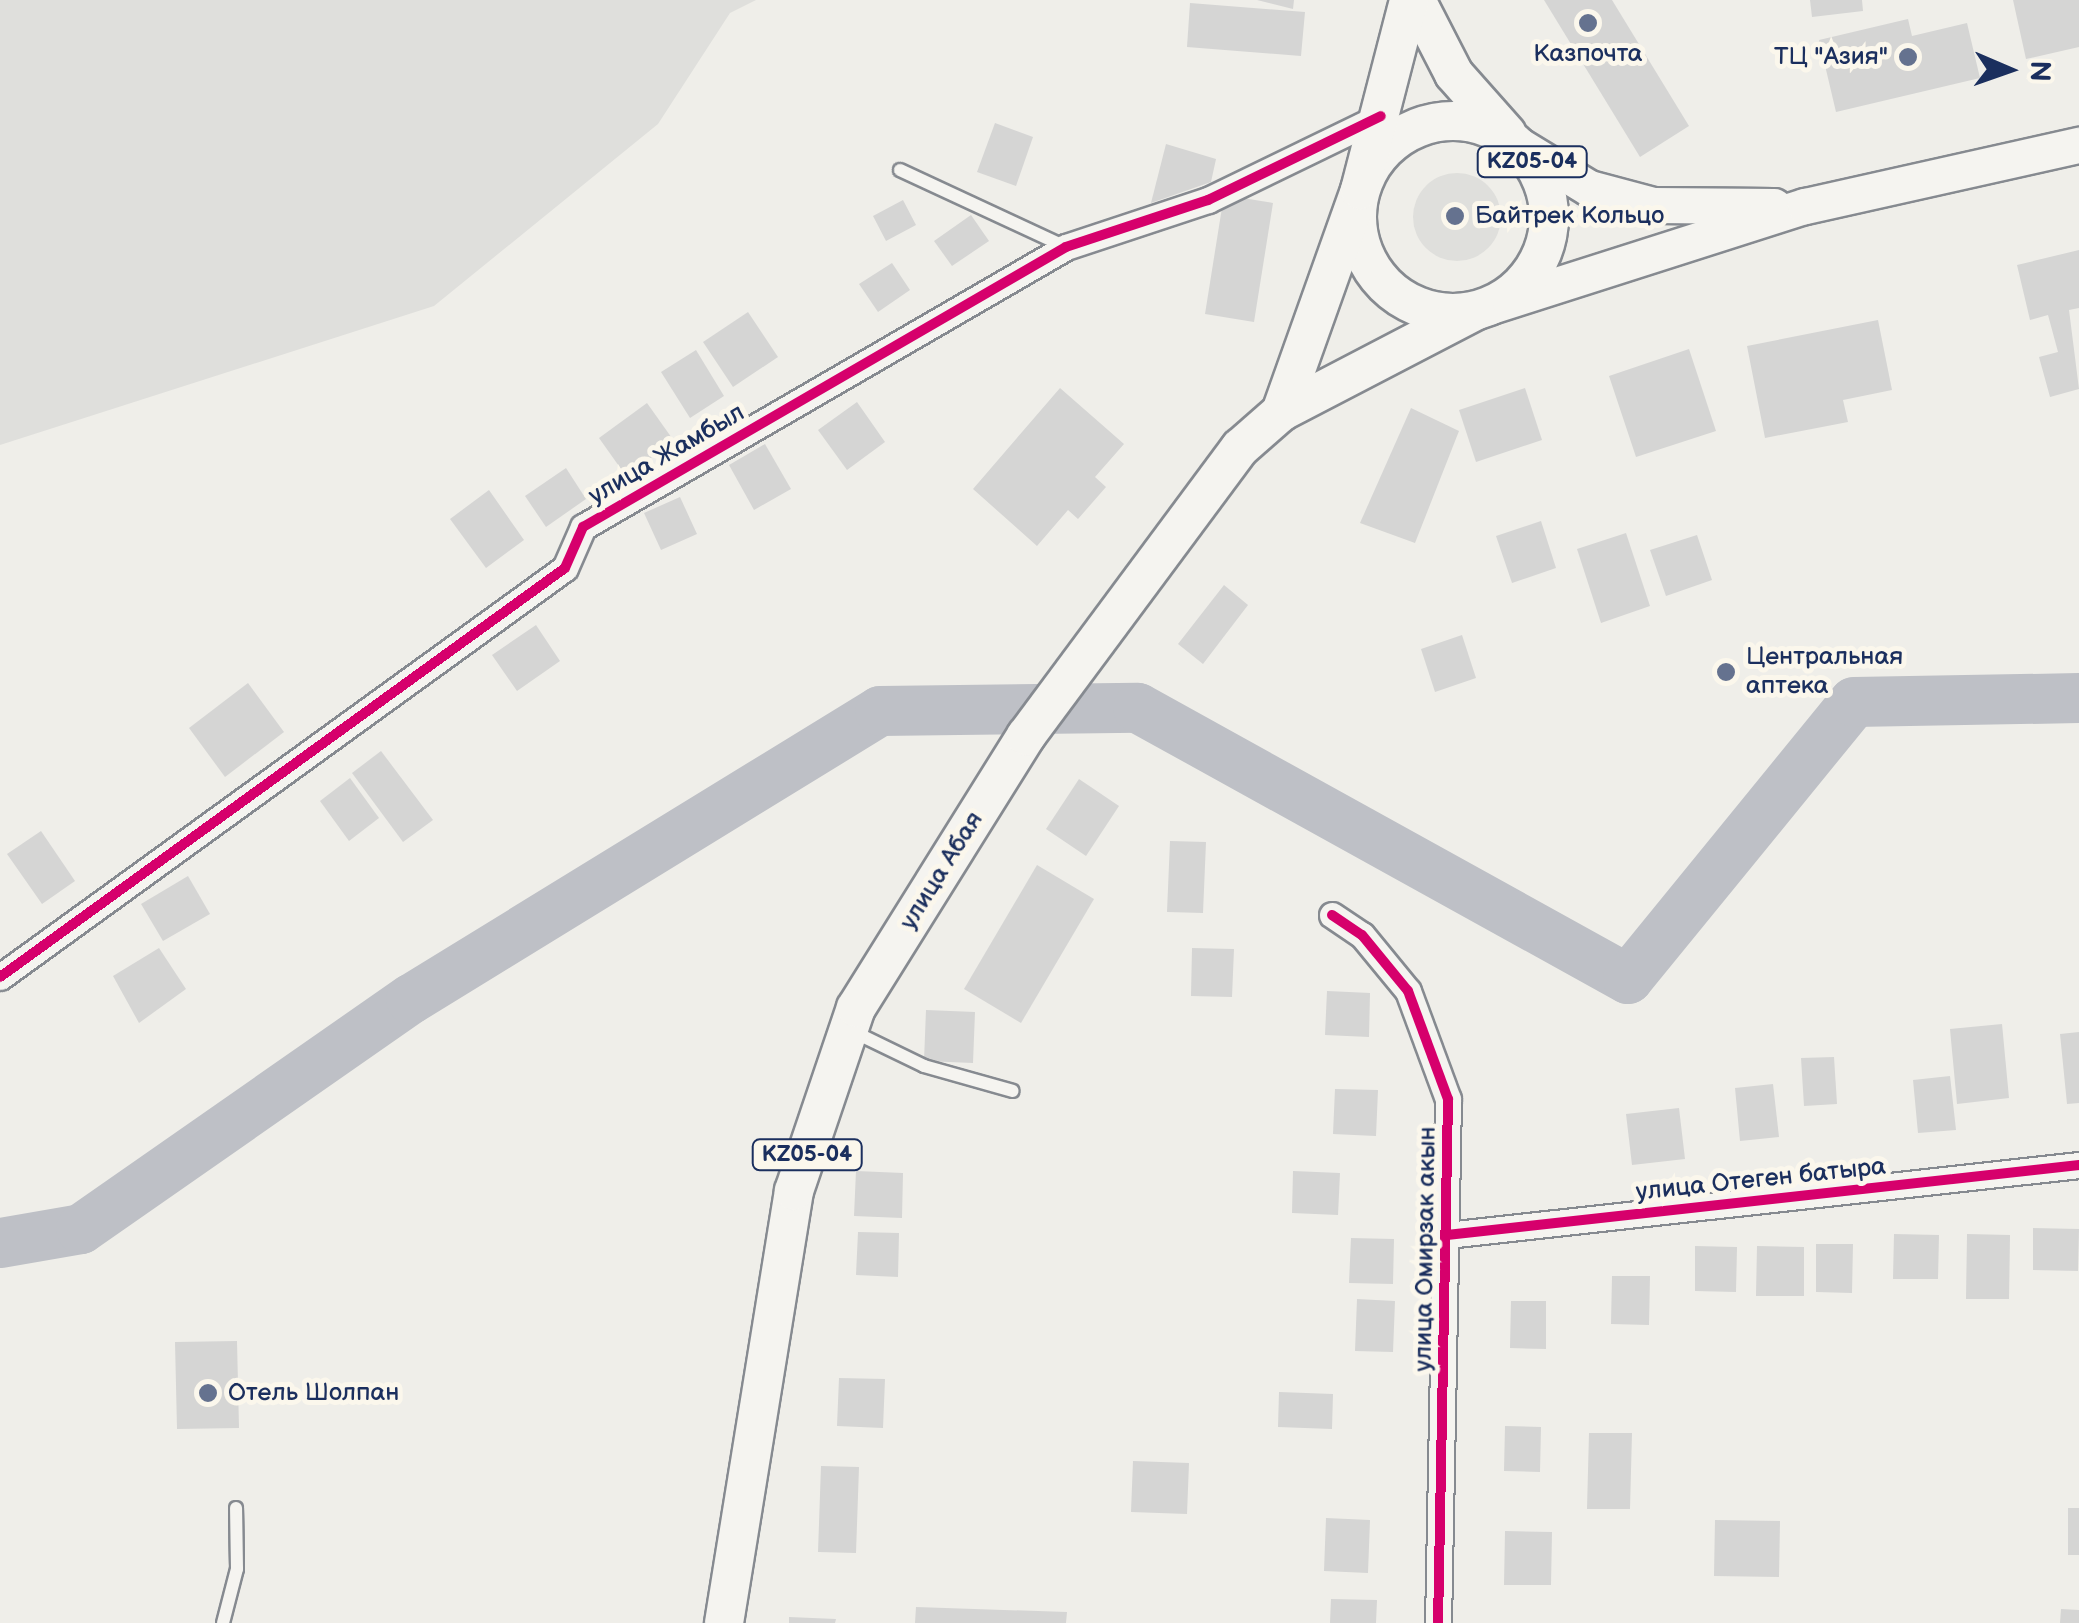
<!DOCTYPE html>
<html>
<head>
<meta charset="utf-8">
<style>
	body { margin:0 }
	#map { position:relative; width:2079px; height:1623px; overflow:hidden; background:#efeee9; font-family:"Balsamiq Sans",sans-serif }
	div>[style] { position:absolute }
	.green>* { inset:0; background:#dfdfdc }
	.round { border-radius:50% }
	.river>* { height:50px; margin:-25px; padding:0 25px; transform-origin:25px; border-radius:25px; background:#bec0c6 }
	.building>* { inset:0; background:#d5d5d4 }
	.roads { filter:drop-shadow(2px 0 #868a90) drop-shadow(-2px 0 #868a90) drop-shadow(0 2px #868a90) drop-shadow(0 -2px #868a90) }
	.lane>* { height:12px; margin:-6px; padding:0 6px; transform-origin:6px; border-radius:6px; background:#f5f4f0 }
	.street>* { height:25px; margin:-12.5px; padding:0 12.5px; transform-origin:12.5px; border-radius:12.5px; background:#f5f4f0 }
	.secondary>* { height:35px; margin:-17.5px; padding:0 17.5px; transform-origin:17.5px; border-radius:17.5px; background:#f5f4f0 }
	.primary>* { height:38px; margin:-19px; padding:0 19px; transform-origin:19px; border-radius:19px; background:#f5f4f0 }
	.primary>.ring { margin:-19px; padding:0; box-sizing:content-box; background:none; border:38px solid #f5f4f0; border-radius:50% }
	.cycleway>* { height:10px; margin:-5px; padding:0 5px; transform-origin:5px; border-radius:5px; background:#d6006c }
	.dots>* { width:28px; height:28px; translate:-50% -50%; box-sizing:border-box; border:5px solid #fbf7ec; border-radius:50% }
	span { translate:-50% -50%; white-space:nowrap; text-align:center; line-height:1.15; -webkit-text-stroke:10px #fbf7ec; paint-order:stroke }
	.shield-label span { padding:2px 8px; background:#fbf7ec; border:2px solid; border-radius:8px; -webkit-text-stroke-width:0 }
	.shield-label { font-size:22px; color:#1b2f5e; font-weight:700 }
	.poi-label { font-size:25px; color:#1b2f5e }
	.right { translate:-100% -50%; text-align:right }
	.left { translate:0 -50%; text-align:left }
	.street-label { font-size:25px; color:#1b2f5e }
	.north { position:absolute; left:1959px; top:20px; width:100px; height:100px; -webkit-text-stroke:8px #fbf7ec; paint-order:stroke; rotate:92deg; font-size:28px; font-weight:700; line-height:40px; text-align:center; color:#1b2f5e }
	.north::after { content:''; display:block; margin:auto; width:35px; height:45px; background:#1b2f5e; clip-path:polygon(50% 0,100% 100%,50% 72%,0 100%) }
</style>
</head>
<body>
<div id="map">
	<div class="green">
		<i style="clip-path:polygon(0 0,756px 0,730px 13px,658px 124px,434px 306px,0 445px)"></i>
		<i class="round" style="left:1413px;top:173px;width:88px;height:88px"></i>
	</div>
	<div class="river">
		<i style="left:0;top:1243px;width:82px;rotate:-9.8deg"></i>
		<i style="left:81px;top:1229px;width:402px;rotate:-34.9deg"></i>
		<i style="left:411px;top:999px;width:550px;rotate:-31.55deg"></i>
		<i style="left:880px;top:711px;width:258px;rotate:-0.7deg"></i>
		<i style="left:1138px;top:708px;width:560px;rotate:28.95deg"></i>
		<i style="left:1628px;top:979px;width:357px;rotate:-50.8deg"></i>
		<i style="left:1854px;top:702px;width:225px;rotate:-1deg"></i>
	</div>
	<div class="building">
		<i style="clip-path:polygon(1257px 0,1294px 0,1293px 9px)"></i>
		<i style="clip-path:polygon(1544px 0,1612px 0,1689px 126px,1640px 157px)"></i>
		<i style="clip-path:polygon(1810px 0,1862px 0,1863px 11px,1812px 17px)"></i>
		<i style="clip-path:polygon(2013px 0,2079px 0,2079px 47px,2026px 59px)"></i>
		<i style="clip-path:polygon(1190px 3px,1305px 12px,1301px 56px,1187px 47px)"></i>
		<i style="clip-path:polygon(1908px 19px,1912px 36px,1967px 23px,1980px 78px,1836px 112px,1819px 40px)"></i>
		<i style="clip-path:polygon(995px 123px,1033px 137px,1016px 186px,977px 172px)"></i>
		<i style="clip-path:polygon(1166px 144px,1216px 159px,1211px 182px,1151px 203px)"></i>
		<i style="clip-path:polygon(1224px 195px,1273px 203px,1254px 322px,1205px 314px)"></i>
		<i style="clip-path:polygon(903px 200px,916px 225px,886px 241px,873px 216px)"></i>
		<i style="clip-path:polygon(971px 215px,989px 241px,952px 266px,934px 241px)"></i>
		<i style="clip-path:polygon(2079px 250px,2079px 308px,2069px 310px,2079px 389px,2050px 397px,2039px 357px,2058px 352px,2048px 315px,2030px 320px,2017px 265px)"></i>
		<i style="clip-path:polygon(892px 263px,910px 290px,878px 312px,859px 284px)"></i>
		<i style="clip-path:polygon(748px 312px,778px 357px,733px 387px,703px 342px)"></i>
		<i style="clip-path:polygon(1878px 320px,1892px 390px,1843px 400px,1848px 422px,1765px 438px,1747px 346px)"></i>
		<i style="clip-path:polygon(1689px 349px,1716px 431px,1636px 457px,1609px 376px)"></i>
		<i style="clip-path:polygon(696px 350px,724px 396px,690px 418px,661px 372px)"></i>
		<i style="clip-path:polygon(1060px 388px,1124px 444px,1095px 477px,1106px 487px,1078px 519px,1068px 510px,1037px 546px,973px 489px)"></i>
		<i style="clip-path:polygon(1525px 388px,1542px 440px,1476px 462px,1459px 410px)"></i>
		<i style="clip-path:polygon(857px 402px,885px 442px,847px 470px,818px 430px)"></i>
		<i style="clip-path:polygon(647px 403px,674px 441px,626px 476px,599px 438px)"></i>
		<i style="clip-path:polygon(1411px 408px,1459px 431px,1415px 543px,1360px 523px)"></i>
		<i style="clip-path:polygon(765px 444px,791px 489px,754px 510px,729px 465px)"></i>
		<i style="clip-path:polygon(566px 468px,586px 499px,546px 527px,525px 496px)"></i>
		<i style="clip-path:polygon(489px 490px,524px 540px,486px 568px,450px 519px)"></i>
		<i style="clip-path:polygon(680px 497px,697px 534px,661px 550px,644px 513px)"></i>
		<i style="clip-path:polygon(1541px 521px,1556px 568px,1512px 583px,1496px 536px)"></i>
		<i style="clip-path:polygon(1626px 533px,1650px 606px,1601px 623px,1577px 549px)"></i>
		<i style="clip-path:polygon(1697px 535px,1712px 580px,1666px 596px,1650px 550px)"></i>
		<i style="clip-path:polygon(1224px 585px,1248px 605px,1203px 664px,1178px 644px)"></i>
		<i style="clip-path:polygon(536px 625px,560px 661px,517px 691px,492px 655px)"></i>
		<i style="clip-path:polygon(1462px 635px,1476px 678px,1435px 692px,1421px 649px)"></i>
		<i style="clip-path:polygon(248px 683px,284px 732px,225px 777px,189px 728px)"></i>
		<i style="clip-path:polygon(381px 751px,433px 820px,403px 842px,352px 773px)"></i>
		<i style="clip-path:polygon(350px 778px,379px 818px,349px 841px,320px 801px)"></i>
		<i style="clip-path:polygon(1079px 779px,1119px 806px,1086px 856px,1046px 829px)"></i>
		<i style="clip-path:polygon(41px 831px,75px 881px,42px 904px,7px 854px)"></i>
		<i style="clip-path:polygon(1170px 841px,1206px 842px,1203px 913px,1167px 912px)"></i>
		<i style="clip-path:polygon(1037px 865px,1094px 899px,1021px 1023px,964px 989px)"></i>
		<i style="clip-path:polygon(188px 876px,210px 914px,163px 941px,141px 904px)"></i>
		<i style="clip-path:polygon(159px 948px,186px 989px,139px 1023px,113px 976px)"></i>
		<i style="clip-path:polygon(1192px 948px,1234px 949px,1232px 997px,1191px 996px)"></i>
		<i style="clip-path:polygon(1327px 991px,1370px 993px,1369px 1037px,1325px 1035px)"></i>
		<i style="clip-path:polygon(926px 1010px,975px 1012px,973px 1063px,924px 1061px)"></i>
		<i style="clip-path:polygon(2002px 1024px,2009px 1098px,1957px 1104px,1950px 1029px)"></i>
		<i style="clip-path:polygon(2079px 1032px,2079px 1103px,2067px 1104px,2060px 1034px)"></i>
		<i style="clip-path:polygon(1834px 1057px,1837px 1104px,1804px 1106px,1801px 1058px)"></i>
		<i style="clip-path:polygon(1950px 1076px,1956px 1130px,1918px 1133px,1913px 1080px)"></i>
		<i style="clip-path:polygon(1773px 1084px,1779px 1137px,1740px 1141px,1735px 1088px)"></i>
		<i style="clip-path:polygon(1335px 1089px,1378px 1090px,1376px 1136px,1333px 1134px)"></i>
		<i style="clip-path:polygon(1679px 1108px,1685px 1159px,1632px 1165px,1626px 1114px)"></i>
		<i style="clip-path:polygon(856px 1171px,903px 1173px,902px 1218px,854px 1216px)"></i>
		<i style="clip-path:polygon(1293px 1171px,1340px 1173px,1338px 1215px,1292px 1213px)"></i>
		<i style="clip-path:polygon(2033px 1228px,2079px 1229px,2078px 1271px,2033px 1270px)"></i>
		<i style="clip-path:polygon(858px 1232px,899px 1233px,898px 1277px,856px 1275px)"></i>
		<i style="clip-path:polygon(1894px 1234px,1939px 1235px,1938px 1279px,1893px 1279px)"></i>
		<i style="clip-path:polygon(1967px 1234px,2010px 1235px,2009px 1299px,1966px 1299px)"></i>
		<i style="clip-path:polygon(1351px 1238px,1394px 1239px,1393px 1284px,1349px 1283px)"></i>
		<i style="clip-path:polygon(1816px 1244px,1853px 1244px,1852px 1293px,1816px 1292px)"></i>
		<i style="clip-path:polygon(1695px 1246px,1737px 1247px,1736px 1292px,1695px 1291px)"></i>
		<i style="clip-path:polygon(1757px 1246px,1804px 1247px,1804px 1296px,1756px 1296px)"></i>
		<i style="clip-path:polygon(1612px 1276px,1650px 1276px,1649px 1325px,1611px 1324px)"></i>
		<i style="clip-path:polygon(1357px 1299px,1395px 1301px,1393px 1352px,1355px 1351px)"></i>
		<i style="clip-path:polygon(1511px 1301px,1546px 1301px,1546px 1349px,1510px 1348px)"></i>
		<i style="clip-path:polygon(237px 1341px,239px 1428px,177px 1429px,175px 1342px)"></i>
		<i style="clip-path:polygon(839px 1378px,885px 1379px,883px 1428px,837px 1426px)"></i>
		<i style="clip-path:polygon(1279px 1392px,1333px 1394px,1332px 1429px,1278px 1427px)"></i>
		<i style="clip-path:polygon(1505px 1426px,1541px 1427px,1540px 1472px,1504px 1471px)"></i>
		<i style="clip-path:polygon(1589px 1433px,1632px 1433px,1630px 1509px,1587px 1509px)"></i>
		<i style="clip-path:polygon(1133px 1461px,1189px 1463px,1187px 1514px,1131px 1512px)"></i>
		<i style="clip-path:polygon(821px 1466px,859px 1467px,856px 1553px,818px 1552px)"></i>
		<i style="clip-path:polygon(2068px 1508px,2079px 1508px,2079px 1555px,2068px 1555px)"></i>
		<i style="clip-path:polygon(1326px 1518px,1370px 1520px,1368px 1573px,1324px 1571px)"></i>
		<i style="clip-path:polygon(1715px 1520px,1780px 1521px,1779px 1577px,1714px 1576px)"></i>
		<i style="clip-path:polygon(1505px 1531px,1552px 1532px,1551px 1585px,1504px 1585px)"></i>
		<i style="clip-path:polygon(1331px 1599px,1377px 1600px,1376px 1623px,1330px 1623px)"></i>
		<i style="clip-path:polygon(916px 1607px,1067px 1612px,1066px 1623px,915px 1623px)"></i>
		<i style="clip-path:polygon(2061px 1609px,2079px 1610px,2079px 1623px,2060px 1623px)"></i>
		<i style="clip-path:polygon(789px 1617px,836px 1619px,835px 1623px,789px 1623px)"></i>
	</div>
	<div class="roads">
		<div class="lane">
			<i style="left:900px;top:170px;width:183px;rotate:24.9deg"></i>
			<i style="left:852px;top:1031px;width:80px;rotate:25.9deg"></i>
			<i style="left:924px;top:1066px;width:92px;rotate:15.7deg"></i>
			<i style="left:223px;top:1623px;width:56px;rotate:-75.5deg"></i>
			<i style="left:237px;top:1569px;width:61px;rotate:-90.9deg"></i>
		</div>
		<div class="street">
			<i style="left:1332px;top:915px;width:36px;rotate:34deg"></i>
			<i style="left:1362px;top:935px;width:72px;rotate:50.6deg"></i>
			<i style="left:1408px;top:991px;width:115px;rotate:69.7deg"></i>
			<i style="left:1448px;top:1099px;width:524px;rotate:91.09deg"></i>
			<i style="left:0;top:977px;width:697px;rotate:-35.9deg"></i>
			<i style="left:565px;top:568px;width:45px;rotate:-66.3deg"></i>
			<i style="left:583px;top:527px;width:558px;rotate:-30.1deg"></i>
			<i style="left:1066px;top:247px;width:150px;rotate:-18.3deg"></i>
			<i style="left:1208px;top:200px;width:192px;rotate:-25.9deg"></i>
			<i style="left:1447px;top:1235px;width:636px;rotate:-6.32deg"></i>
		</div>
		<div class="secondary">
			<i style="left:1515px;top:143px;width:87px;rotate:31.3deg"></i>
			<i style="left:1589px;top:188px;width:66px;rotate:14.9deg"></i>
			<i style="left:1653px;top:205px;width:121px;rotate:0.5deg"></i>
			<i style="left:1475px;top:311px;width:346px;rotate:-17.7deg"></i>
			<i style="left:1805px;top:206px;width:281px;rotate:-12.6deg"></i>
		</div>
		<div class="primary">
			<i style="left:1416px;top:0;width:83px;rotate:62.8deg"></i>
			<i style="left:1454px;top:74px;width:80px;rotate:48.5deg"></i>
			<i class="ring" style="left:1357px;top:121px;width:154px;height:154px"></i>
			<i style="left:1281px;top:412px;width:236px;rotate:-70.4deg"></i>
			<i style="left:1360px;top:190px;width:196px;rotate:-75.5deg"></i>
			<i style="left:724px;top:1623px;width:438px;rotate:-80.8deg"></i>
			<i style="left:794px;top:1191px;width:193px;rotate:-71.3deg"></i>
			<i style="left:856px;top:1008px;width:321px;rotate:-58deg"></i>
			<i style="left:1026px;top:736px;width:359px;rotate:-53.4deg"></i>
			<i style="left:1240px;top:448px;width:55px;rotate:-41.3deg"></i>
			<i style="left:1281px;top:412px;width:219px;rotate:-27.5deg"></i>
		</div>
	</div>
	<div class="cycleway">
		<i style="left:1332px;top:915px;width:36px;rotate:34deg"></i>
		<i style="left:1362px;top:935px;width:72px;rotate:50.6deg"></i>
		<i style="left:1408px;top:991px;width:115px;rotate:69.7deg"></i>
		<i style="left:1448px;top:1099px;width:524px;rotate:91.09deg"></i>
		<i style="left:0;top:977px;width:697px;rotate:-35.9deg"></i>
		<i style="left:565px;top:568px;width:45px;rotate:-66.3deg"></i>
		<i style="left:583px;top:527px;width:558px;rotate:-30.1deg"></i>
		<i style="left:1066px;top:247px;width:150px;rotate:-18.3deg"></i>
		<i style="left:1208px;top:200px;width:192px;rotate:-25.9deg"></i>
		<i style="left:1447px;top:1235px;width:636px;rotate:-6.32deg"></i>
	</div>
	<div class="dots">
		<i style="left:1588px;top:23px;background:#65728f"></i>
		<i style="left:1908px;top:57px;background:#65728f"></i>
		<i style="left:1455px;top:216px;background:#65728f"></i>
		<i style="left:1726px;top:672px;background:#65728f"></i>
		<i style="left:208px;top:1393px;background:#65728f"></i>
	</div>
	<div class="shield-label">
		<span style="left:1532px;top:162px">KZ05-04</span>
		<span style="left:807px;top:1155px">KZ05-04</span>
	</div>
	<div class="poi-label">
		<span style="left:1588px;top:54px">Казпочта</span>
		<span class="right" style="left:1888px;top:57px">ТЦ "Азия"</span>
		<span class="left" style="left:1475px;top:216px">Байтрек Кольцо</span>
		<span class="left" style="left:1746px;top:672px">Центральная<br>аптека</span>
		<span class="left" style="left:228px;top:1393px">Отель Шолпан</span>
	</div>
	<div class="street-label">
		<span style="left:667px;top:455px;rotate:-30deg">улица Жамбыл</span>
		<span style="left:942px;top:871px;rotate:-58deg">улица Абая</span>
		<span style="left:1761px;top:1180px;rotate:-6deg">улица Отеген батыра</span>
		<span style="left:1426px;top:1249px;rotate:-89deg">улица Омирзак акын</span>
	</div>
	<div class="north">N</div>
</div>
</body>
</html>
